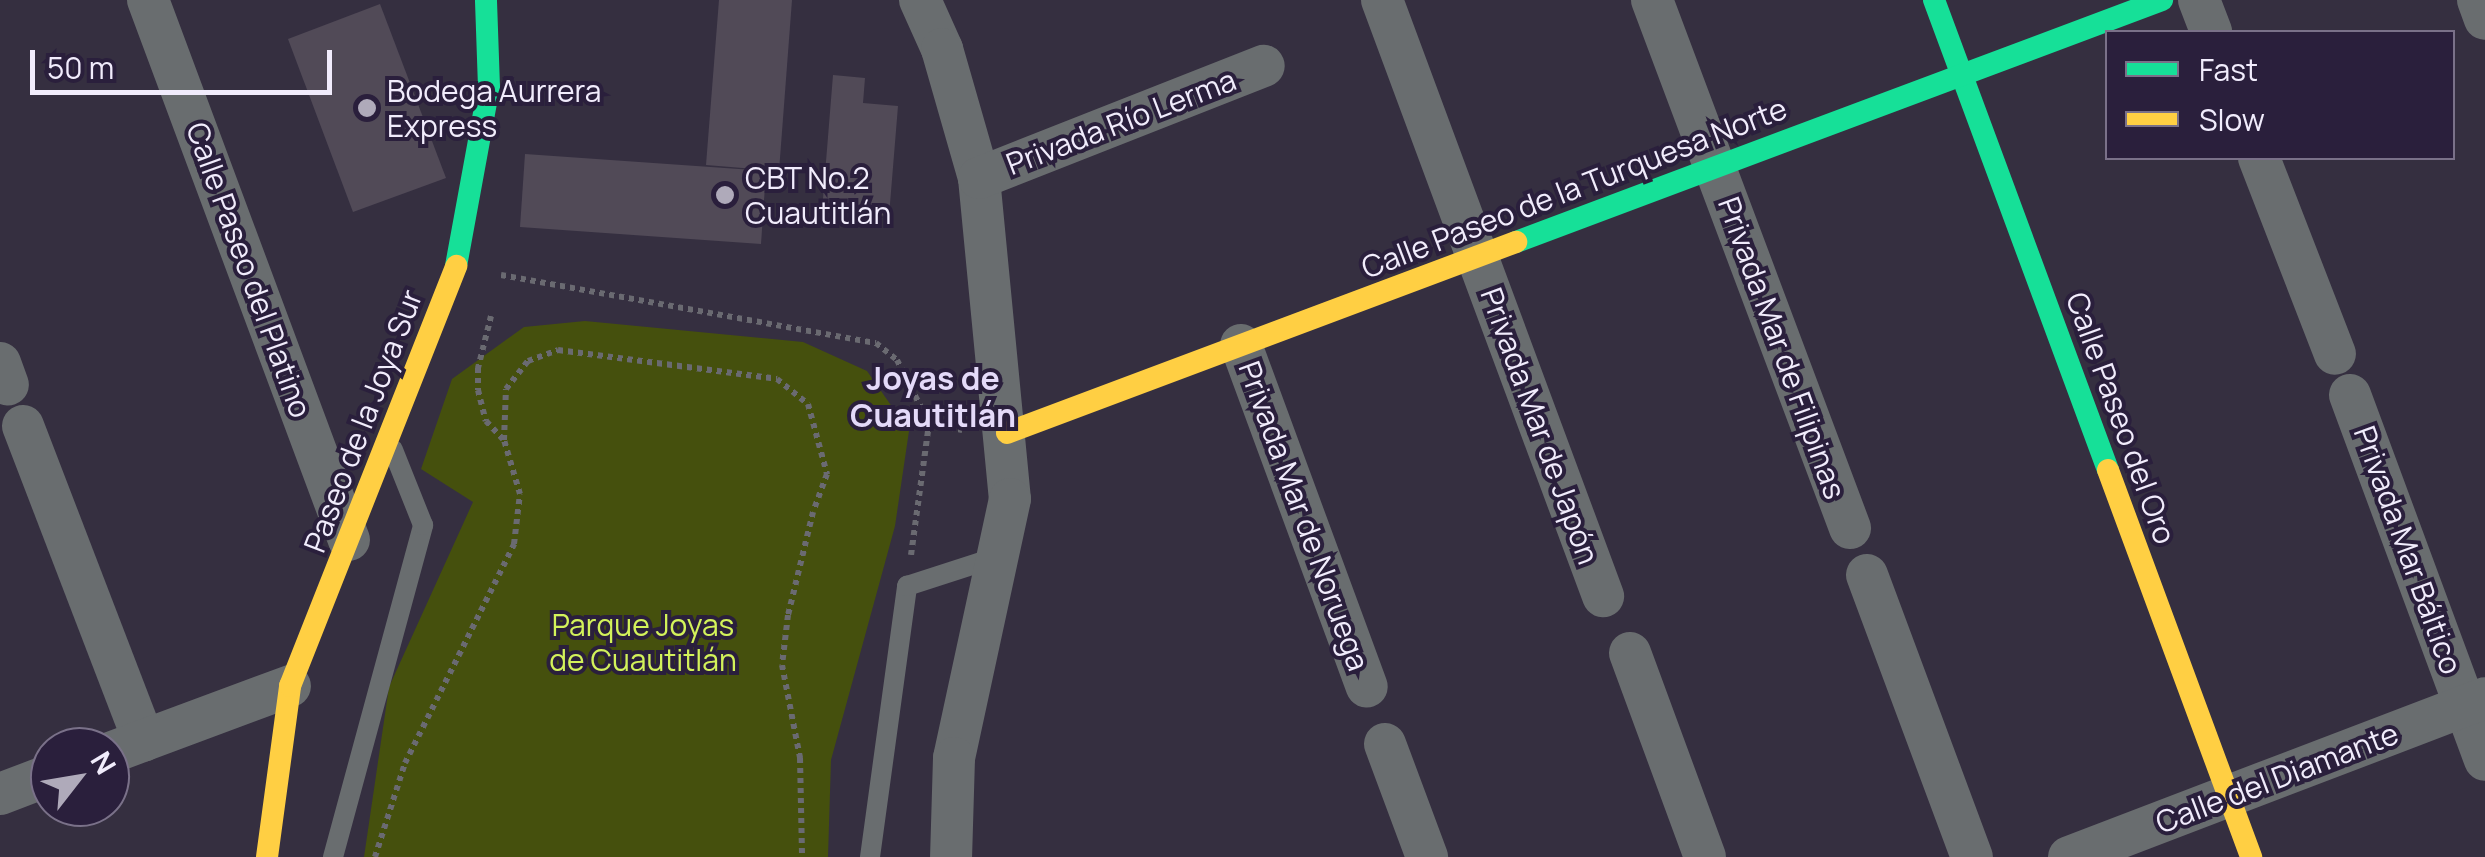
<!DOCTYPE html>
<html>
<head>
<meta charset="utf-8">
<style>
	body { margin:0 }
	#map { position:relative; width:2485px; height:857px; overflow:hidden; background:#352f40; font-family:Manrope,sans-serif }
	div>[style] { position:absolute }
	.green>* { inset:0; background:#45500d }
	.building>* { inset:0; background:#514a57 }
	.path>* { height:6px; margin-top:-3px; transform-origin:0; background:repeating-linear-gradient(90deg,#6a6a71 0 5px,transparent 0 10px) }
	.lane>* { height:20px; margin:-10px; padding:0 10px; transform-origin:10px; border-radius:10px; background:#696d6f }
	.street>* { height:42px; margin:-21px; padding:0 21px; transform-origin:21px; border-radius:21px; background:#696d6f }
	.fast>* { height:22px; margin:-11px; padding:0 11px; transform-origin:11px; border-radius:11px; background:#16e098 }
	.slow>* { height:22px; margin:-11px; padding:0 11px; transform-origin:11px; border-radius:11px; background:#ffcf43 }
	.dots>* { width:28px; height:28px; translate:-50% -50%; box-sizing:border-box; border:5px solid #2a1f3c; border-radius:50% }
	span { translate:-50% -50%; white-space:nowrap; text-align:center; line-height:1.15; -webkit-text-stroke:8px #2a1f3c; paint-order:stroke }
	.poi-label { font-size:30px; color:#f1ecfc }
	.left { translate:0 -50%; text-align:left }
	.street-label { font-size:30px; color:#f1ecfc }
	.park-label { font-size:30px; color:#d3f25a }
	.neighbourhood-label { font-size:32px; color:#e4daf9; font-weight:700 }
	.legend { position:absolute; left:2105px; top:30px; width:350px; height:130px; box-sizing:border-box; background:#2a1f3c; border:2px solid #7a7189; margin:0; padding:12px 18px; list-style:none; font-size:30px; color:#f1ecfc }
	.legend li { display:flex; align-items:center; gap:20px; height:50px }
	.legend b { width:50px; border:2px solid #7a7189 }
	.north { position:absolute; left:30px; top:727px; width:100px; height:100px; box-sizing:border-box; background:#2a1f3c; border:2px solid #7a7189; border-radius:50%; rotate:59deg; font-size:28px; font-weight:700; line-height:40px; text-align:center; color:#f1ecfc }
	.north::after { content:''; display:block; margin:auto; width:35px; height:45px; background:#afaaba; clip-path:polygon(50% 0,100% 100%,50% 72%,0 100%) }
	.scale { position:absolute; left:30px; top:50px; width:302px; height:45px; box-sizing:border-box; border:5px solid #f1ecfc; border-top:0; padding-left:12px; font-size:30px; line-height:35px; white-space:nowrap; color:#f1ecfc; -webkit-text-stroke:8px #2a1f3c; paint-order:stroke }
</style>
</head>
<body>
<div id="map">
	<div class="green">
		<i style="clip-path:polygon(585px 321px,803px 342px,867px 371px,909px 431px,895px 526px,831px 760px,828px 857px,364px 857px,389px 687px,473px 502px,421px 469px,452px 379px,524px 327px)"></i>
	</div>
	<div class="building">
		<i style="clip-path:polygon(719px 0,792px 0,779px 171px,706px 165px)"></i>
		<i style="clip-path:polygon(380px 4px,446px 178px,353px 212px,288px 39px)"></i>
		<i style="clip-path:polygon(833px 75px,865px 78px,863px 103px,898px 106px,889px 216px,822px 211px)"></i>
		<i style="clip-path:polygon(525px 154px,766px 171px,761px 244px,520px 227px)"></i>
	</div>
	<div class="path">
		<i style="left:501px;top:275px;width:381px;rotate:10.3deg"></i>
		<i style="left:876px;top:343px;width:27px;rotate:39deg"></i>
		<i style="left:897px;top:360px;width:71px;rotate:63.1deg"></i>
		<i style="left:929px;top:423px;width:34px;rotate:12deg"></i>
		<i style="left:491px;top:316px;width:54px;rotate:104deg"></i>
		<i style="left:478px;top:368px;width:22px;rotate:90deg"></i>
		<i style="left:478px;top:390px;width:32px;rotate:76deg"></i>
		<i style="left:486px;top:421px;width:25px;rotate:47deg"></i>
		<i style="left:911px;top:555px;width:133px;rotate:-82.2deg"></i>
		<i style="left:375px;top:857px;width:99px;rotate:-72.3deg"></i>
		<i style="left:405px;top:763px;width:245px;rotate:-63.5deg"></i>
		<i style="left:514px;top:544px;width:50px;rotate:-83.2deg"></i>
		<i style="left:520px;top:494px;width:56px;rotate:-106.5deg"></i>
		<i style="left:504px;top:440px;width:51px;rotate:-87.8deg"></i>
		<i style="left:506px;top:389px;width:36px;rotate:-52deg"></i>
		<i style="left:528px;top:361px;width:32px;rotate:-20deg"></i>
		<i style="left:558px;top:350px;width:221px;rotate:7.5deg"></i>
		<i style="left:777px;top:379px;width:40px;rotate:39deg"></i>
		<i style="left:808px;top:404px;width:73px;rotate:74.8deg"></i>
		<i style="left:827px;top:474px;width:40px;rotate:110.2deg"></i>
		<i style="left:813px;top:512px;width:106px;rotate:103.6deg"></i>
		<i style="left:788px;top:615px;width:50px;rotate:96.8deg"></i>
		<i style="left:782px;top:665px;width:95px;rotate:79deg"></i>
		<i style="left:800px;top:758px;width:99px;rotate:88.8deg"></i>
	</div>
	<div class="lane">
		<i style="left:333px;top:857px;width:344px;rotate:-74.8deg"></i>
		<i style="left:423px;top:525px;width:81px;rotate:-111.8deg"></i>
		<i style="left:870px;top:857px;width:274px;rotate:-82.2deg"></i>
		<i style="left:907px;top:586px;width:95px;rotate:-17.9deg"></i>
	</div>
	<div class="street">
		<i style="left:148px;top:0;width:576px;rotate:69.58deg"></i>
		<i style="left:920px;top:0;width:54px;rotate:65.8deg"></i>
		<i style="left:942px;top:49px;width:134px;rotate:74deg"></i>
		<i style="left:979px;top:178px;width:322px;rotate:84.5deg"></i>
		<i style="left:1010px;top:499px;width:265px;rotate:102.2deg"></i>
		<i style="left:954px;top:758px;width:99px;rotate:91.7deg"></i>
		<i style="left:1382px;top:0;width:636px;rotate:69.65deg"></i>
		<i style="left:1652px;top:0;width:564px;rotate:69.44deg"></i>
		<i style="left:2199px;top:0;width:34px;rotate:69deg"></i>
		<i style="left:2478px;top:0;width:20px;rotate:70deg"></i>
		<i style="left:2259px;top:158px;width:210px;rotate:68.8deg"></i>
		<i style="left:979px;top:178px;width:306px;rotate:-21.5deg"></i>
		<i style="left:1241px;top:345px;width:364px;rotate:69.8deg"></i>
		<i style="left:0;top:363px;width:23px;rotate:70deg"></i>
		<i style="left:2350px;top:395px;width:389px;rotate:69.7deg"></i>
		<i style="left:23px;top:426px;width:337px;rotate:69deg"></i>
		<i style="left:1867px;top:575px;width:301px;rotate:69.6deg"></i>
		<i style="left:1630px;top:653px;width:217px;rotate:69.8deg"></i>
		<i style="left:1385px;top:744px;width:121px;rotate:69.6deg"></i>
		<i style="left:110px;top:753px;width:192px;rotate:-20.4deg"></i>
		<i style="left:0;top:794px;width:53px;rotate:-20.8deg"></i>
		<i style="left:2069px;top:857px;width:445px;rotate:-20.9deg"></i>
	</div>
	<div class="fast">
		<i style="left:1934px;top:0;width:501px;rotate:69.68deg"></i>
		<i style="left:1516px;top:242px;width:690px;rotate:-20.54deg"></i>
		<i style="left:456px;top:266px;width:182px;rotate:-79.6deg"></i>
		<i style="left:489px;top:87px;width:87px;rotate:-92deg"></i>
	</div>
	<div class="slow">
		<i style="left:1007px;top:433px;width:544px;rotate:-20.57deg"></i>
		<i style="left:2108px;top:470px;width:413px;rotate:69.7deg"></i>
		<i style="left:267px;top:857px;width:173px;rotate:-82.3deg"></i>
		<i style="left:290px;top:686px;width:452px;rotate:-68.4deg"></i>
	</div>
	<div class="dots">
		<i style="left:367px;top:108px;background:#afaaba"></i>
		<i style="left:725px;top:195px;background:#afaaba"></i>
	</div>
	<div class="poi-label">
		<span class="left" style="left:387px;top:108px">Bodega Aurrera<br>Express</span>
		<span class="left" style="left:745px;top:195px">CBT No.2<br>Cuautitlán</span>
	</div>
	<div class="street-label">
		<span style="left:1121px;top:122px;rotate:-21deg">Privada Río Lerma</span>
		<span style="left:1574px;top:188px;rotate:-21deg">Calle Paseo de la Turquesa Norte</span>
		<span style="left:249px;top:270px;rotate:70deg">Calle Paseo del Platino</span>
		<span style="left:1782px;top:348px;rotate:70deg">Privada Mar de Filipinas</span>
		<span style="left:2121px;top:418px;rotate:70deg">Calle Paseo del Oro</span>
		<span style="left:363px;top:421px;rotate:-69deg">Paseo de la Joya Sur</span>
		<span style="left:1540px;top:426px;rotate:70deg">Privada Mar de Japón</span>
		<span style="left:1304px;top:516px;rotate:70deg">Privada Mar de Noruega</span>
		<span style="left:2408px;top:550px;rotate:70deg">Privada Mar Báltico</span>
		<span style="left:2277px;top:778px;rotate:-21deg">Calle del Diamante</span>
	</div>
	<div class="park-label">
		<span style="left:643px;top:642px">Parque Joyas<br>de Cuautitlán</span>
	</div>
	<div class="neighbourhood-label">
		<span style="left:933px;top:397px">Joyas de<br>Cuautitlán</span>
	</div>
	<ul class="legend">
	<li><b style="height:12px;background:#16e098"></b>Fast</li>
	<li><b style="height:12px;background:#ffcf43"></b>Slow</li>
	</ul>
	<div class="north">N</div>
	<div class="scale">50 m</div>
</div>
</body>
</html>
